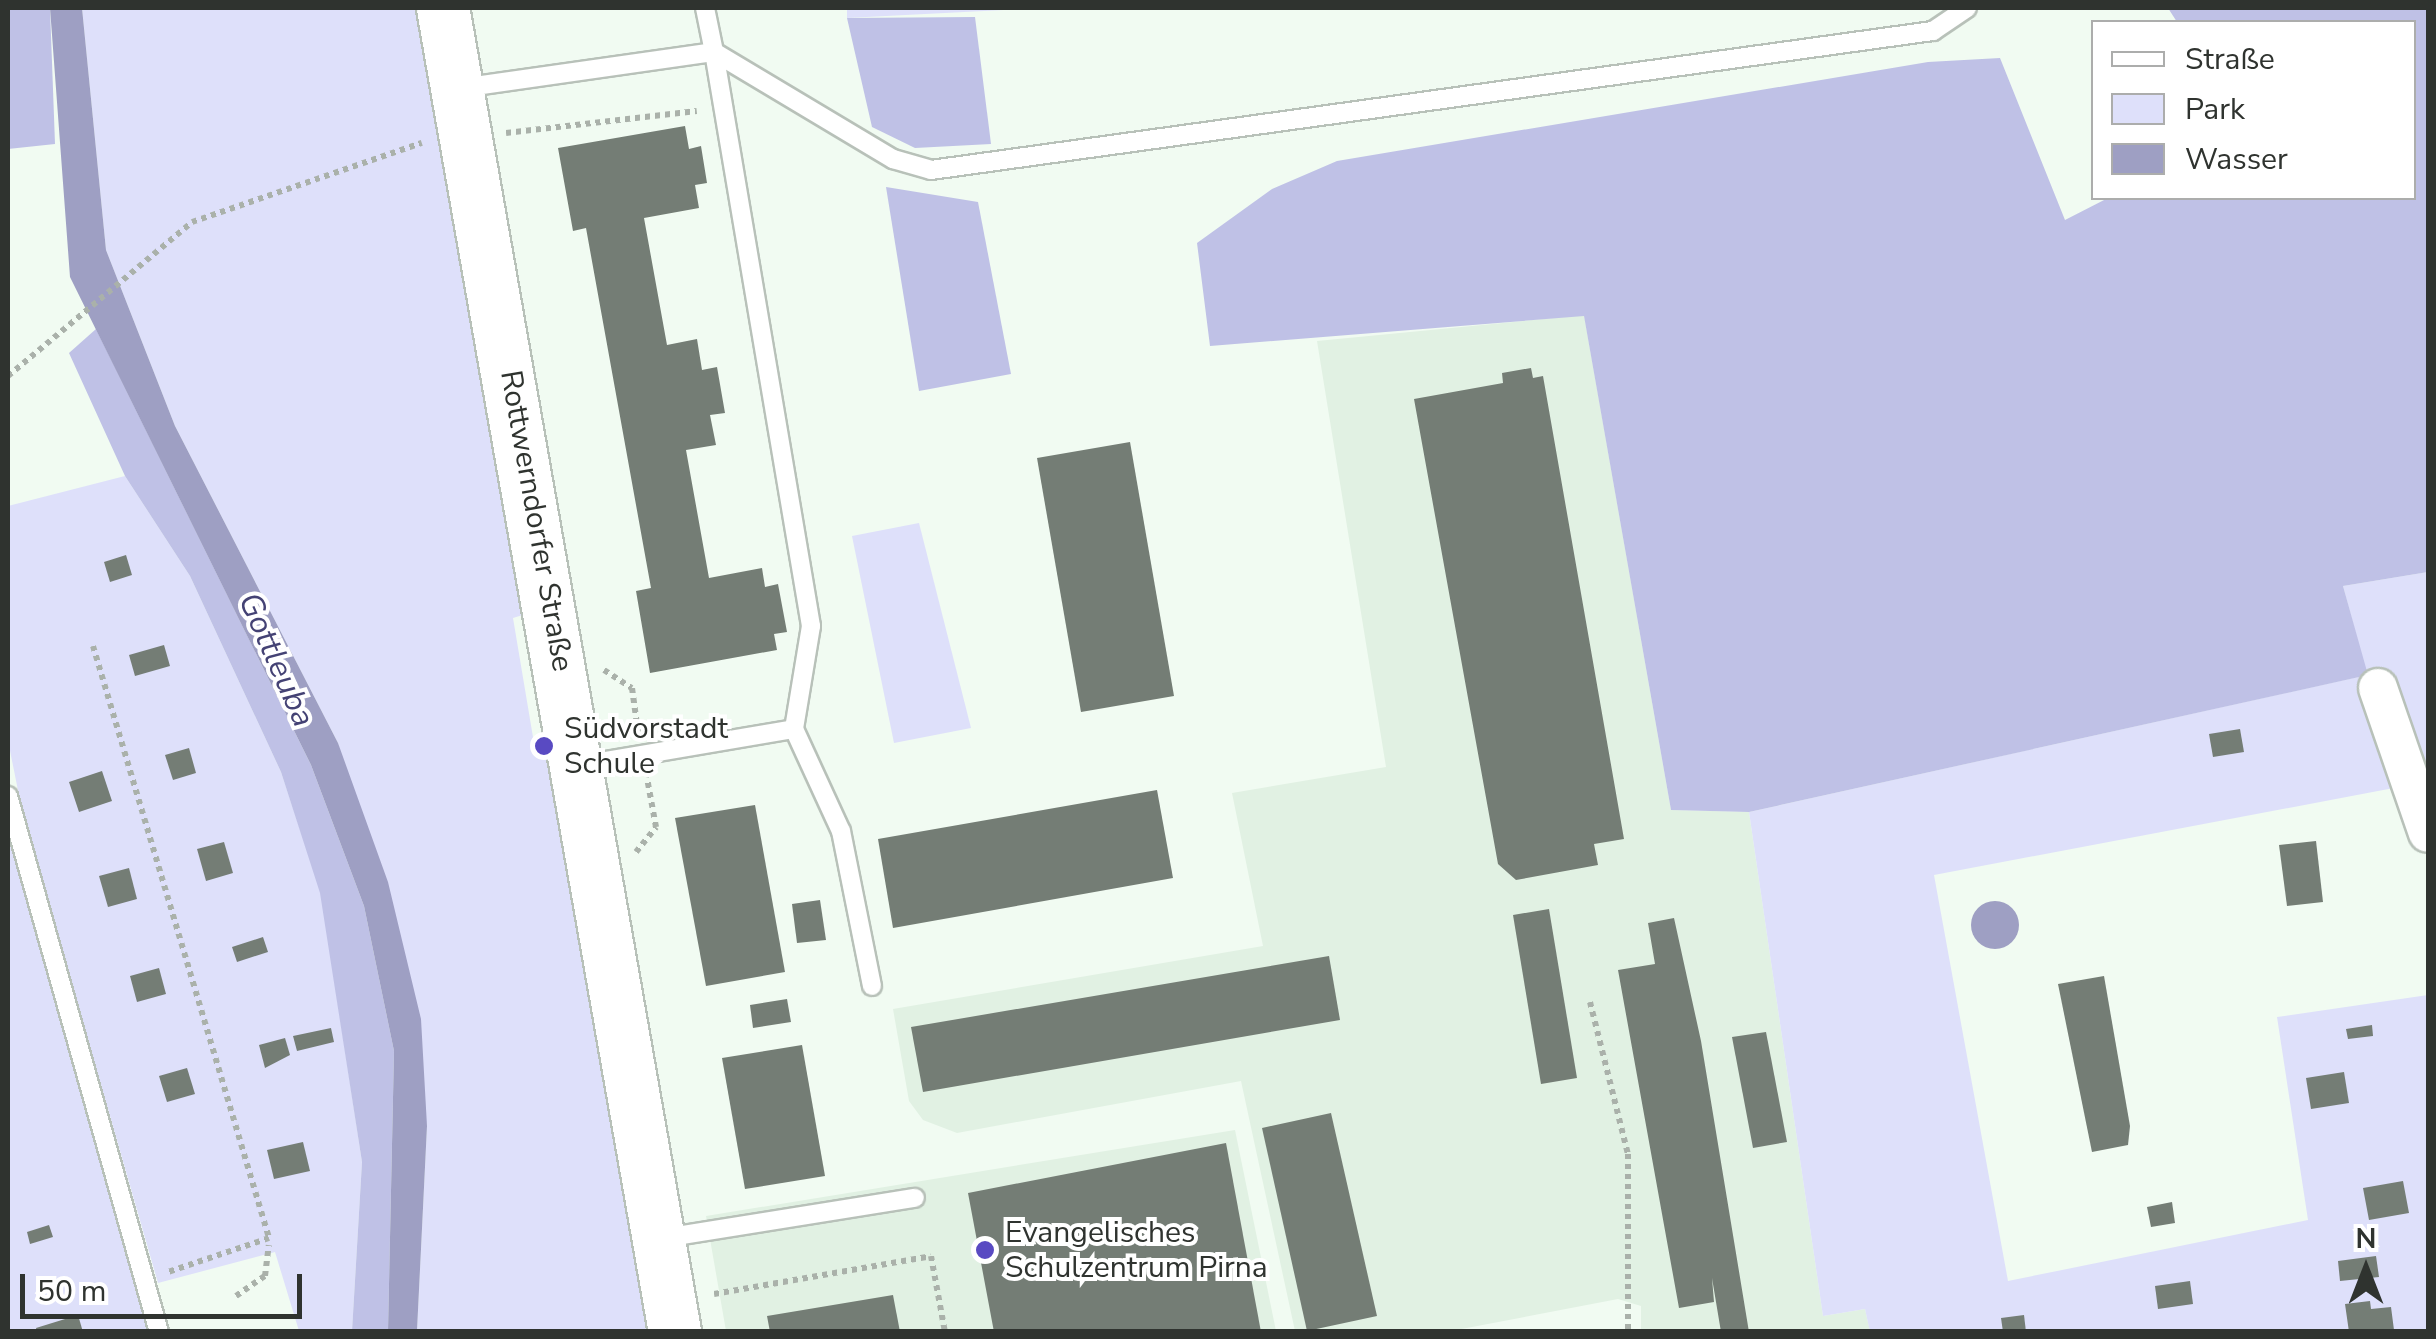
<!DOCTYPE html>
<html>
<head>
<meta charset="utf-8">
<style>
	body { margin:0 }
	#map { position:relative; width:2436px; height:1339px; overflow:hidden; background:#f1fbf2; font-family:"Nunito Sans",sans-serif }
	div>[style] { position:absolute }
	.built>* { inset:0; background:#e1f1e3 }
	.green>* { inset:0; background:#dee0fa }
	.forest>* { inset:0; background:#bfc1e6 }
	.water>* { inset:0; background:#9e9fc3 }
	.round { border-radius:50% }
	.building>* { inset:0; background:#747d75 }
	.path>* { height:6px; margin-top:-3px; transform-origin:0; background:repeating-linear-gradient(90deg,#aab1aa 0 5px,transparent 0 10px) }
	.roads { filter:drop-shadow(2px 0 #b8c1b9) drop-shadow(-2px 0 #b8c1b9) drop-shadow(0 2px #b8c1b9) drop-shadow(0 -2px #b8c1b9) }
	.service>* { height:18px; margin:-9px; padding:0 9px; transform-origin:9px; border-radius:9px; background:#fff }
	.minor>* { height:38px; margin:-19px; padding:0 19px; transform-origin:19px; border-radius:19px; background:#fff }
	.secondary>* { height:52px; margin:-26px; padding:0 26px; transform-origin:26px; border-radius:26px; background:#fff }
	.dots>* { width:28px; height:28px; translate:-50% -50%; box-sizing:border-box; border:5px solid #fff; border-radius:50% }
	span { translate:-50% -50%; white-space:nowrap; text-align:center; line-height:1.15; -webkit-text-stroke:8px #fff; paint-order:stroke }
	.street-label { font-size:30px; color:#2f332f }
	.poi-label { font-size:30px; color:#2f332f }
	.left { translate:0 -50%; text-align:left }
	.water-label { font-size:32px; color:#444274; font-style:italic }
	.frame { position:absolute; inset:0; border:10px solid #2f332f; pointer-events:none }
	.legend { position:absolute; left:2091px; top:20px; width:325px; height:180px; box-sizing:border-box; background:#fff; border:2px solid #acadac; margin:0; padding:12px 18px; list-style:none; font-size:30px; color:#2f332f }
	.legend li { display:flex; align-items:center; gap:20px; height:50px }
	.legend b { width:50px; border:2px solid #acadac }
	.north { position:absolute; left:2316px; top:1219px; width:100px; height:100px; -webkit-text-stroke:8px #fff; paint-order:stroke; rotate:0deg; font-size:28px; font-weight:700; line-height:40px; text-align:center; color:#2f332f }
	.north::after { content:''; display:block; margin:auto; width:35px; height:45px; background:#2f332f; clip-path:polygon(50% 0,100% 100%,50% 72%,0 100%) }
	.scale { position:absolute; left:20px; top:1274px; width:282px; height:45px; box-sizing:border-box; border:5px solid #2f332f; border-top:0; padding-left:12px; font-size:30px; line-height:35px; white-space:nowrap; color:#2f332f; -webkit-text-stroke:8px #fff; paint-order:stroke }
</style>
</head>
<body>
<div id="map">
	<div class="built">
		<i style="clip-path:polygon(1584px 315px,1671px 810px,1749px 812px,1823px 1316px,1865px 1309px,1870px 1331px,1641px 1331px,1641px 1306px,1618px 1299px,1451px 1331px,1295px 1331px,1241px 1081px,957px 1133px,923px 1120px,909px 1101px,893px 1009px,1263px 946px,1232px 793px,1386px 767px,1317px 341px)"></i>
		<i style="clip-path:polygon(1235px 1130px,1276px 1331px,726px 1331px,706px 1216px)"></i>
	</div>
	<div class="green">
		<i style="clip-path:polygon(82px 8px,417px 8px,526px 614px,513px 618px,536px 755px,550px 753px,649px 1331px,417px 1331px,427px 1126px,338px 743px,175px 426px,106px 250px)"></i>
		<i style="clip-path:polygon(847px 8px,1044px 8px,847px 18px)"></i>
		<i style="clip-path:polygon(125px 476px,190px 576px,281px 772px,321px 893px,362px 1162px,352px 1331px,299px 1331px,275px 1252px,158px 1283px,22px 810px,8px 741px,8px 506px)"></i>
		<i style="clip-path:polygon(919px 523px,971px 728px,894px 743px,852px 536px)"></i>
		<i style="clip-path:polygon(2428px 572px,2428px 807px,2379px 669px,2368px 675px,2399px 787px,1934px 875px,2008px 1281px,2308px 1220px,2277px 1017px,2428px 995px,2428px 1331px,1870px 1332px,1865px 1309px,1823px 1316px,1749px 812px,2367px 675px,2343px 586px)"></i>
		<i style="clip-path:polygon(8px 837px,47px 968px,149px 1331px,8px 1331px)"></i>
	</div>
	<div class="forest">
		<i style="clip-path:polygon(8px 8px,50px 8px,55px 144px,8px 149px)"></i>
		<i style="clip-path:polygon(2168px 8px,2428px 8px,2428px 572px,2343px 586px,2368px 675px,1749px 812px,1671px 810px,1584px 316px,1210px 346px,1197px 243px,1272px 189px,1337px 161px,1928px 62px,2000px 58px,2065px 220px,2108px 198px,2414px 198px,2414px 22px,2177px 22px)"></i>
		<i style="clip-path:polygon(975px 17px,991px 144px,915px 148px,872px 127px,847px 18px)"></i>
		<i style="clip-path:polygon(886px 187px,978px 202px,1011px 374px,919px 391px)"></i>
		<i style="clip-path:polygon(96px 329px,311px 765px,364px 906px,394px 1051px,388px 1331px,352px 1331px,362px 1162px,320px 893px,281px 772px,190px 576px,125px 476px,69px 353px)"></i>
	</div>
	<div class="water">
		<i style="clip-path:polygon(50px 8px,82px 8px,106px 250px,175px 426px,338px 743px,388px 882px,421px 1019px,427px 1126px,417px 1331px,388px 1331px,394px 1051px,364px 906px,311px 765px,70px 277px)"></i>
		<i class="round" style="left:1971px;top:901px;width:48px;height:48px"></i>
	</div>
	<div class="building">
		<i style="clip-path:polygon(685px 126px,689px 149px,701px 146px,707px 183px,695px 185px,699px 208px,644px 218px,667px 345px,697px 339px,702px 370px,717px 367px,725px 413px,710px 415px,716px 445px,686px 450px,709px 578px,762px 568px,765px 587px,778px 584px,787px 632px,774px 634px,777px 650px,650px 673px,636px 591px,651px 588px,586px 228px,573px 231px,558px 148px)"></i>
		<i style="clip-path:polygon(1531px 368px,1533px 378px,1543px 376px,1624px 839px,1594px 844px,1598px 865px,1516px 880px,1498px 864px,1414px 399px,1503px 383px,1502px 373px)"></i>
		<i style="clip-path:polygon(1130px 442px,1174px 696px,1081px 712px,1037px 458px)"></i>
		<i style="clip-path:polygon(126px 555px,132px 575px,110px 582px,104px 562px)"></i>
		<i style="clip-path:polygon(164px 645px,170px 666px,135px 676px,129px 655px)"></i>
		<i style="clip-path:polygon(2240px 729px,2244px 752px,2213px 757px,2209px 734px)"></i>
		<i style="clip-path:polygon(189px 748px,196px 773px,173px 780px,165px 755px)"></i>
		<i style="clip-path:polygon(102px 771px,112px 801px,79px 812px,69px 782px)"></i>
		<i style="clip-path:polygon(1157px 790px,1173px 878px,893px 928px,878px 839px)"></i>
		<i style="clip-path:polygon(755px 805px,785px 972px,706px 986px,675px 818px)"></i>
		<i style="clip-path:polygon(2316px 841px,2323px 902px,2287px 906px,2279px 845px)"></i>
		<i style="clip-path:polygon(224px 842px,233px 873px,206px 881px,197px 849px)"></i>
		<i style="clip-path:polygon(129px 868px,137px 899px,108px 907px,99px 876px)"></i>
		<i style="clip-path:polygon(820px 900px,826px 940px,797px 943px,792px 904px)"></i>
		<i style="clip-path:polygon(1549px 909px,1577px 1078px,1541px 1084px,1513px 915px)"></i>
		<i style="clip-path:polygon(1674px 918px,1701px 1041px,1749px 1332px,1721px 1332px,1712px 1278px,1714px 1302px,1679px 1308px,1618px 970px,1655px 964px,1648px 923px)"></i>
		<i style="clip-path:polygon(263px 937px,268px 952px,237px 962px,232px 947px)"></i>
		<i style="clip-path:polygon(1329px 956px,1340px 1020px,923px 1092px,911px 1027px)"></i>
		<i style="clip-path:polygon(159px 968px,166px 994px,137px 1002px,130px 976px)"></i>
		<i style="clip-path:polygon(2104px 976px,2130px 1126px,2128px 1145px,2092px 1152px,2058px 984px)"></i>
		<i style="clip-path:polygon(787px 999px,791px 1022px,753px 1028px,750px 1005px)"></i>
		<i style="clip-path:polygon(2372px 1025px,2373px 1036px,2348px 1039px,2346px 1029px)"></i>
		<i style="clip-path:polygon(331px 1028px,334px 1042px,297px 1051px,293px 1036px)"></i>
		<i style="clip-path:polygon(1766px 1032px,1787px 1142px,1753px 1148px,1732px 1037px)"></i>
		<i style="clip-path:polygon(285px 1038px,290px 1055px,265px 1068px,259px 1045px)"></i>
		<i style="clip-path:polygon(802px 1045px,825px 1176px,745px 1189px,722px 1058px)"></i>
		<i style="clip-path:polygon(187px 1068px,195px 1094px,167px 1102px,159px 1076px)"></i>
		<i style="clip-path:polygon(2344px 1072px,2349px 1103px,2311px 1109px,2306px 1078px)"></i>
		<i style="clip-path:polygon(1331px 1113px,1377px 1316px,1307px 1331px,1262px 1128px)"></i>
		<i style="clip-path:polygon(303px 1142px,310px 1171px,274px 1179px,267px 1150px)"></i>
		<i style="clip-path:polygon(1226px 1143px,1261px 1332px,994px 1332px,968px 1193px)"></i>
		<i style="clip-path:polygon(2403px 1181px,2409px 1213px,2369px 1220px,2363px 1188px)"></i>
		<i style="clip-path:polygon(2172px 1202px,2175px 1223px,2151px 1227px,2147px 1207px)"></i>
		<i style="clip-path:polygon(49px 1225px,53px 1237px,30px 1244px,27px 1232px)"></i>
		<i style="clip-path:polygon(2376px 1256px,2379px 1277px,2340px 1281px,2338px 1261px)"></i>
		<i style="clip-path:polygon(2190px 1281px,2193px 1304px,2158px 1309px,2155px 1286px)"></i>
		<i style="clip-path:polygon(893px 1295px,900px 1332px,770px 1332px,767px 1316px)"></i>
		<i style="clip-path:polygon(2370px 1301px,2371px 1309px,2391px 1307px,2394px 1330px,2349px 1332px,2345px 1304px)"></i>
		<i style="clip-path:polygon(78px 1315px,83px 1332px,37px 1332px,36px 1328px)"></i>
		<i style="clip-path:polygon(2024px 1315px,2026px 1332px,2003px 1332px,2001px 1318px)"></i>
	</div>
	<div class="path">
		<i style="left:506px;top:133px;width:192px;rotate:-6.6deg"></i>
		<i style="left:8px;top:376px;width:240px;rotate:-39.9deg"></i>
		<i style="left:192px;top:222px;width:243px;rotate:-19deg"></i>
		<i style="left:93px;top:646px;width:618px;rotate:73.44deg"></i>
		<i style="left:269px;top:1238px;width:107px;rotate:161.4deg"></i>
		<i style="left:604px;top:670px;width:33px;rotate:33deg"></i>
		<i style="left:632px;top:688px;width:44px;rotate:82.2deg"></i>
		<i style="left:636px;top:852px;width:32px;rotate:-51deg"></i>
		<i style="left:656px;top:827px;width:50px;rotate:-100.4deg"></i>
		<i style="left:1590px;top:1002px;width:157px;rotate:76deg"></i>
		<i style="left:1628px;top:1154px;width:178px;rotate:90deg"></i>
		<i style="left:714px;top:1294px;width:220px;rotate:-9.9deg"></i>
		<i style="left:931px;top:1256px;width:77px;rotate:79.6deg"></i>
		<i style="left:236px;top:1296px;width:35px;rotate:-35deg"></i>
		<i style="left:265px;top:1276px;width:31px;rotate:-83deg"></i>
	</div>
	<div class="roads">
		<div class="service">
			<i style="left:705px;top:8px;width:45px;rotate:78.4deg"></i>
			<i style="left:714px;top:52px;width:209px;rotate:30.9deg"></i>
			<i style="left:893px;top:159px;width:40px;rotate:16deg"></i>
			<i style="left:931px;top:170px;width:1012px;rotate:-7.9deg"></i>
			<i style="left:1933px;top:31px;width:41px;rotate:-34.1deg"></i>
			<i style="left:461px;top:88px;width:256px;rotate:-8.1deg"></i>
			<i style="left:714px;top:52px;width:582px;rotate:80.41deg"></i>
			<i style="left:811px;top:626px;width:104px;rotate:99.4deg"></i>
			<i style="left:794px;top:729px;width:216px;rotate:170.4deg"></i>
			<i style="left:794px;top:729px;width:112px;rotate:65.3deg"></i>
			<i style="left:841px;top:831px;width:158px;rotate:78.7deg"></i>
			<i style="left:8px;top:796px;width:557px;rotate:74.27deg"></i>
			<i style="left:664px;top:1238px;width:254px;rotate:-9.1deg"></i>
		</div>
		<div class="minor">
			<i style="left:2378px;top:688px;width:153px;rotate:71deg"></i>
		</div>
		<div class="secondary">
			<i style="left:443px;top:8px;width:1344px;rotate:80.06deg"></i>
		</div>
	</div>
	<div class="dots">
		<i style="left:544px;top:746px;background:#594ac2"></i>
		<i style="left:985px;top:1250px;background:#594ac2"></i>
	</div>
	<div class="street-label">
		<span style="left:536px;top:521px;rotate:80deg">Rottwerndorfer Straße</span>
	</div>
	<div class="poi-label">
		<span class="left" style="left:564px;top:746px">Südvorstadt<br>Schule</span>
		<span class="left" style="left:1005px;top:1250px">Evangelisches<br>Schulzentrum Pirna</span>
	</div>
	<div class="water-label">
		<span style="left:276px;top:660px;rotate:66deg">Gottleuba</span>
	</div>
	<div class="frame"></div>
	<ul class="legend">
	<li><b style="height:12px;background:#fff"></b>Straße</li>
	<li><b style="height:28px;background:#dee0fa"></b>Park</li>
	<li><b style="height:28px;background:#9e9fc3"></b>Wasser</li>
	</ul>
	<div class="north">N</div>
	<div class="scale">50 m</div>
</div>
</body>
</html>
